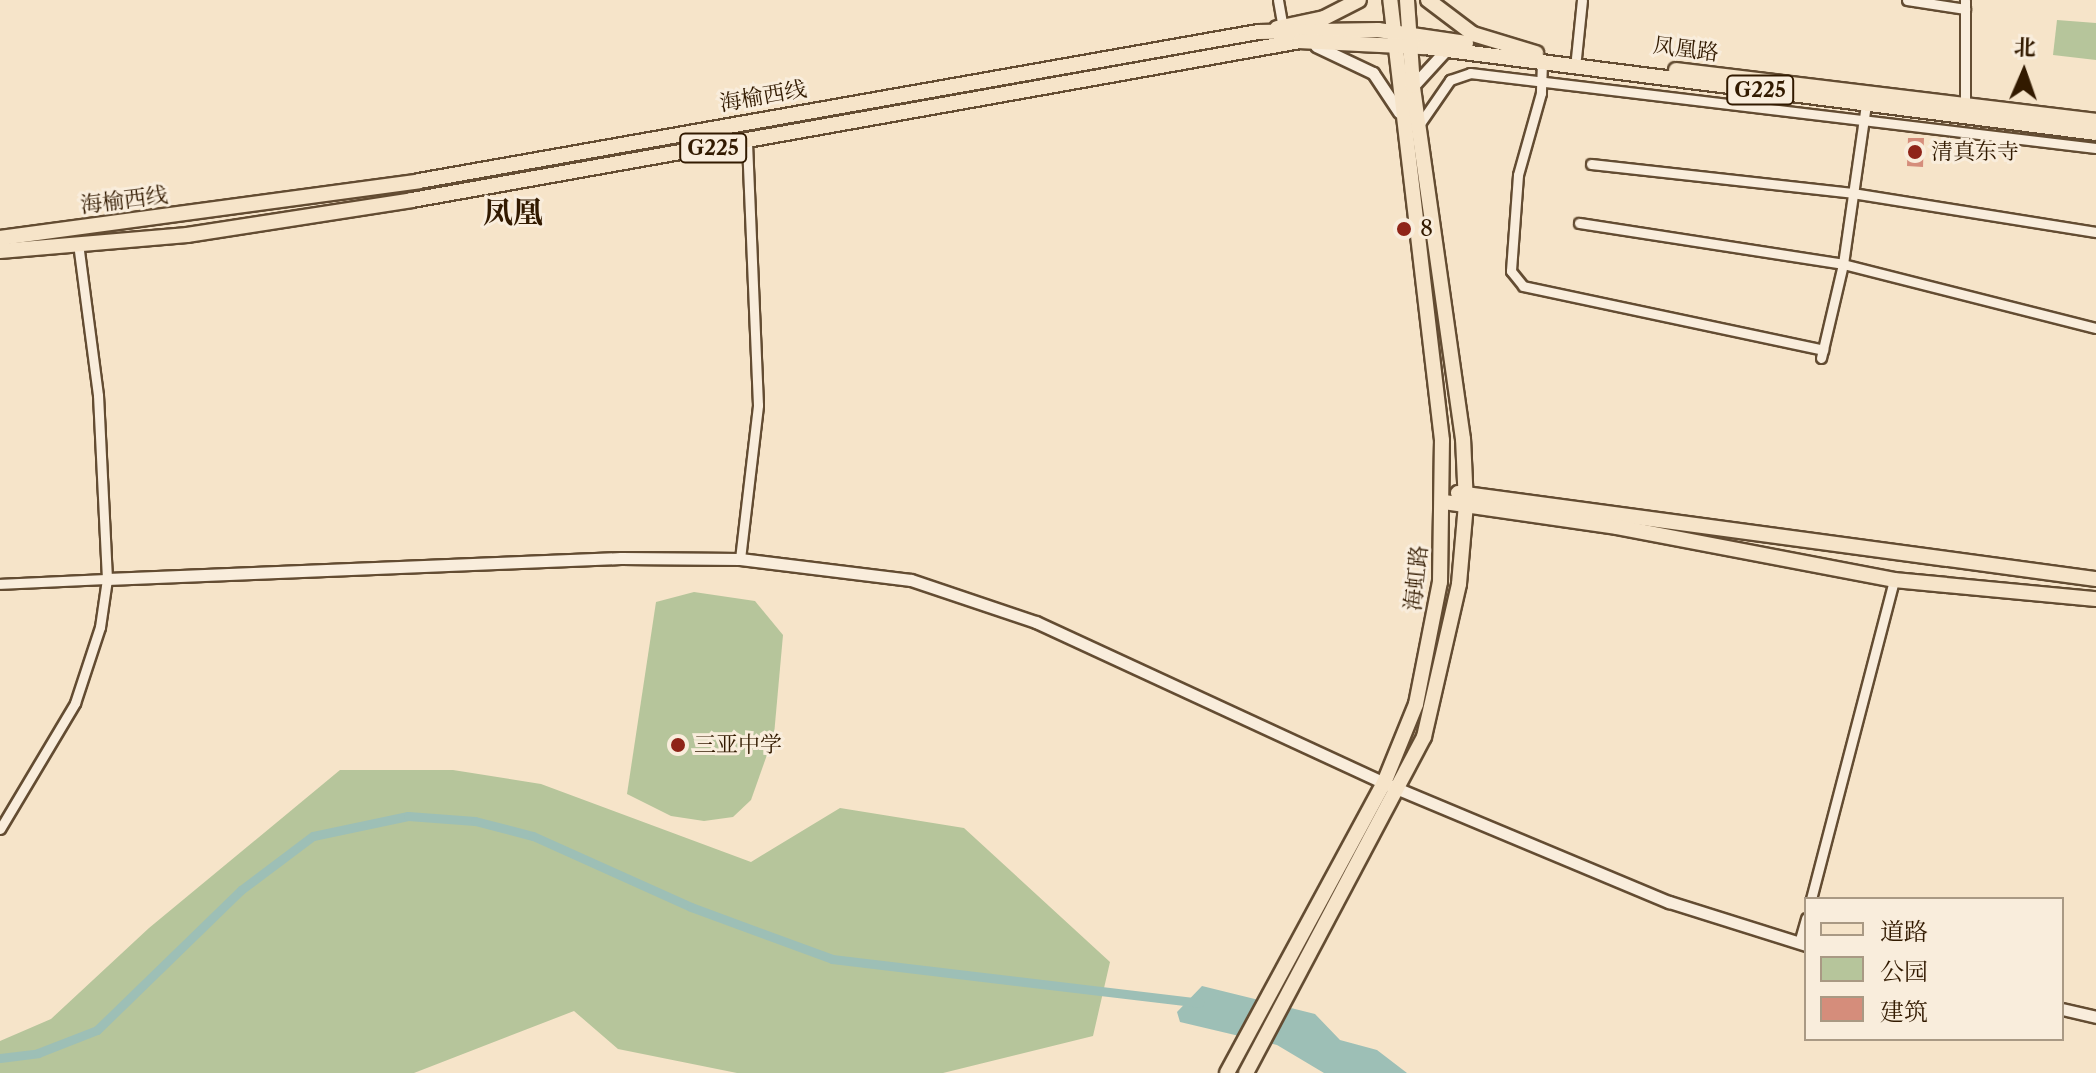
<!DOCTYPE html>
<html>
<head>
<meta charset="utf-8">
<style>
	body { margin:0 }
	#map { position:relative; width:2096px; height:1073px; overflow:hidden; background:#f6e4c9; font-family:"Libre Caslon Text","Noto Serif SC",serif }
	div>[style] { position:absolute }
	.green>* { inset:0; background:#b6c59b }
	.water>* { inset:0; background:#9dbfb6 }
	.canal>* { height:9px; margin:-4.5px; padding:0 4.5px; transform-origin:4.5px; border-radius:4.5px; background:#9dbfb6 }
	.building>* { inset:0; background:#d58d7b }
	.roads { filter:drop-shadow(2px 0 #634c32) drop-shadow(-2px 0 #634c32) drop-shadow(0 2px #634c32) drop-shadow(0 -2px #634c32) }
	.minor>* { height:9px; margin:-4.5px; padding:0 4.5px; transform-origin:4.5px; border-radius:4.5px; background:#f9eddc }
	.tertiary>* { height:11px; margin:-5.5px; padding:0 5.5px; transform-origin:5.5px; border-radius:5.5px; background:#f9eddc }
	.primary>* { height:14px; margin:-7px; padding:0 7px; transform-origin:7px; border-radius:7px; background:#f6e4c9 }
	.trunk>* { height:14px; margin:-7px; padding:0 7px; transform-origin:7px; border-radius:7px; background:#f6e4c9 }
	.dots>* { width:22px; height:22px; translate:-50% -50%; box-sizing:border-box; border:4px solid #f9eddc; border-radius:50% }
	span { translate:-50% -50%; white-space:nowrap; text-align:center; line-height:1.15; -webkit-text-stroke:6px #f9eddc; paint-order:stroke }
	.shield-label span { padding:2px 6px; background:#f9eddc; border:2px solid; border-radius:6px; -webkit-text-stroke-width:0 }
	.shield-label { font-size:20px; color:#321a00; font-weight:700 }
	.street-label { font-size:22px; color:#321a00 }
	.poi-label { font-size:22px; color:#321a00 }
	.left { translate:0 -50%; text-align:left }
	.district-label { font-size:30px; color:#321a00; font-weight:700 }
	.legend { position:absolute; left:1804px; top:897px; width:260px; height:144px; box-sizing:border-box; background:#f9eddc; border:2px solid #a99984; margin:0; padding:10px 14px; list-style:none; font-size:24px; color:#321a00 }
	.legend li { display:flex; align-items:center; gap:16px; height:40px }
	.legend b { width:40px; border:2px solid #a99984 }
	.north { position:absolute; left:1984px; top:32px; width:80px; height:80px; -webkit-text-stroke:6px #f9eddc; paint-order:stroke; rotate:2deg; font-size:22px; font-weight:700; line-height:32px; text-align:center; color:#321a00 }
	.north::after { content:''; display:block; margin:auto; width:28px; height:36px; background:#321a00; clip-path:polygon(50% 0,100% 100%,50% 72%,0 100%) }
</style>
</head>
<body>
<div id="map">
	<div class="green">
		<i style="clip-path:polygon(2057px 20px,2096px 23px,2096px 60px,2053px 55px)"></i>
		<i style="clip-path:polygon(694px 592px,755px 601px,783px 635px,774px 735px,751px 800px,733px 817px,704px 821px,671px 816px,627px 794px,656px 602px)"></i>
		<i style="clip-path:polygon(340px 770px,453px 770px,541px 784px,751px 862px,840px 808px,964px 828px,1110px 962px,1093px 1036px,943px 1073px,737px 1073px,618px 1049px,574px 1011px,414px 1073px,0 1073px,0 1041px,51px 1019px,149px 928px)"></i>
	</div>
	<div class="water">
		<i style="clip-path:polygon(1202px 986px,1315px 1014px,1340px 1040px,1377px 1050px,1407px 1073px,1324px 1073px,1277px 1045px,1180px 1022px,1177px 1012px)"></i>
	</div>
	<div class="canal">
		<i style="left:0;top:1058px;width:38px;rotate:-7deg"></i>
		<i style="left:38px;top:1053px;width:63px;rotate:-21.3deg"></i>
		<i style="left:97px;top:1030px;width:201px;rotate:-44.2deg"></i>
		<i style="left:241px;top:890px;width:90px;rotate:-36.9deg"></i>
		<i style="left:313px;top:836px;width:97px;rotate:-11.9deg"></i>
		<i style="left:408px;top:816px;width:67px;rotate:4.3deg"></i>
		<i style="left:475px;top:821px;width:60px;rotate:14.5deg"></i>
		<i style="left:533px;top:836px;width:173px;rotate:24.2deg"></i>
		<i style="left:691px;top:907px;width:150px;rotate:20.2deg"></i>
		<i style="left:832px;top:959px;width:370px;rotate:6.8deg"></i>
	</div>
	<div class="building">
		<i style="clip-path:polygon(1908px 138px,1924px 138px,1923px 167px,1907px 166px)"></i>
	</div>
	<div class="roads">
		<div class="minor">
			<i style="left:1278px;top:0;width:27px;rotate:80deg"></i>
			<i style="left:1907px;top:0;width:59px;rotate:8.8deg"></i>
			<i style="left:1576px;top:58px;width:58px;rotate:-84.1deg"></i>
			<i style="left:1542px;top:62px;width:31px;rotate:92deg"></i>
			<i style="left:1541px;top:93px;width:85px;rotate:105.7deg"></i>
			<i style="left:1518px;top:175px;width:96px;rotate:94.2deg"></i>
			<i style="left:1511px;top:271px;width:19px;rotate:51deg"></i>
			<i style="left:1523px;top:286px;width:307px;rotate:12deg"></i>
			<i style="left:1965px;top:107px;width:107px;rotate:-90deg"></i>
			<i style="left:1419px;top:125px;width:55px;rotate:-55.4deg"></i>
			<i style="left:1450px;top:80px;width:21px;rotate:-19deg"></i>
			<i style="left:1470px;top:73px;width:630px;rotate:6.83deg"></i>
			<i style="left:1591px;top:164px;width:263px;rotate:6.3deg"></i>
			<i style="left:1852px;top:193px;width:247px;rotate:9.1deg"></i>
			<i style="left:1579px;top:223px;width:267px;rotate:8.8deg"></i>
			<i style="left:1843px;top:264px;width:261px;rotate:14.2deg"></i>
			<i style="left:1821px;top:358px;width:97px;rotate:-76.8deg"></i>
			<i style="left:1843px;top:264px;width:162px;rotate:-81.8deg"></i>
			<i style="left:740px;top:559px;width:155px;rotate:-83.3deg"></i>
			<i style="left:758px;top:405px;width:263px;rotate:-92.4deg"></i>
			<i style="left:0;top:584px;width:107px;rotate:-2.7deg"></i>
			<i style="left:0;top:829px;width:147px;rotate:-59.2deg"></i>
			<i style="left:75px;top:703px;width:80px;rotate:-71.8deg"></i>
			<i style="left:100px;top:627px;width:49px;rotate:-81.7deg"></i>
			<i style="left:107px;top:579px;width:184px;rotate:-92.8deg"></i>
			<i style="left:98px;top:395px;width:152px;rotate:-97.5deg"></i>
			<i style="left:1811px;top:899px;width:330px;rotate:-75.4deg"></i>
			<i style="left:1799px;top:943px;width:26px;rotate:-74deg"></i>
		</div>
		<div class="tertiary">
			<i style="left:1316px;top:46px;width:63px;rotate:25.3deg"></i>
			<i style="left:1373px;top:73px;width:47px;rotate:56.3deg"></i>
			<i style="left:1413px;top:86px;width:49px;rotate:-47.5deg"></i>
			<i style="left:107px;top:579px;width:514px;rotate:-2.34deg"></i>
			<i style="left:621px;top:558px;width:119px;rotate:0.5deg"></i>
			<i style="left:740px;top:559px;width:172px;rotate:7deg"></i>
			<i style="left:911px;top:580px;width:132px;rotate:18.6deg"></i>
			<i style="left:1036px;top:622px;width:383px;rotate:24.8deg"></i>
			<i style="left:1384px;top:783px;width:309px;rotate:22.7deg"></i>
			<i style="left:1669px;top:902px;width:144px;rotate:17.4deg"></i>
			<i style="left:2062px;top:1009px;width:35px;rotate:13deg"></i>
		</div>
		<div class="primary">
			<i style="left:1277px;top:28px;width:48px;rotate:-12deg"></i>
			<i style="left:1324px;top:18px;width:39px;rotate:-27deg"></i>
			<i style="left:1458px;top:493px;width:644px;rotate:7.68deg"></i>
			<i style="left:1444px;top:502px;width:175px;rotate:8.2deg"></i>
			<i style="left:1617px;top:527px;width:282px;rotate:10.8deg"></i>
			<i style="left:1894px;top:580px;width:203px;rotate:5.4deg"></i>
			<i style="left:1227px;top:1073px;width:330px;rotate:-61.6deg"></i>
			<i style="left:1384px;top:783px;width:85px;rotate:-67.9deg"></i>
			<i style="left:1416px;top:704px;width:124px;rotate:-78.9deg"></i>
			<i style="left:1440px;top:582px;width:142px;rotate:-89.2deg"></i>
			<i style="left:1442px;top:440px;width:443px;rotate:-96.7deg"></i>
			<i style="left:1246px;top:1073px;width:380px;rotate:-62.1deg"></i>
			<i style="left:1424px;top:737px;width:157px;rotate:-77.1deg"></i>
			<i style="left:1459px;top:584px;width:80px;rotate:-85deg"></i>
			<i style="left:1466px;top:504px;width:65px;rotate:-92.6deg"></i>
			<i style="left:1463px;top:439px;width:357px;rotate:-98.1deg"></i>
			<i style="left:1413px;top:86px;width:86px;rotate:-94deg"></i>
		</div>
		<div class="trunk">
			<i style="left:1428px;top:0;width:56px;rotate:37.1deg"></i>
			<i style="left:1473px;top:34px;width:66px;rotate:16.8deg"></i>
			<i style="left:1676px;top:70px;width:423px;rotate:6.9deg"></i>
			<i style="left:0;top:238px;width:423px;rotate:-7.7deg"></i>
			<i style="left:419px;top:181px;width:852px;rotate:-10.07deg"></i>
			<i style="left:1258px;top:32px;width:120px;rotate:-1deg"></i>
			<i style="left:1378px;top:30px;width:89px;rotate:8.4deg"></i>
			<i style="left:0;top:251px;width:188px;rotate:-4.9deg"></i>
			<i style="left:187px;top:235px;width:228px;rotate:-8.8deg"></i>
			<i style="left:412px;top:200px;width:902px;rotate:-10.15deg"></i>
			<i style="left:1300px;top:41px;width:124px;rotate:2.8deg"></i>
			<i style="left:1424px;top:47px;width:677px;rotate:7.29deg"></i>
		</div>
	</div>
	<div class="dots">
		<i style="left:1915px;top:152px;background:#8f2418"></i>
		<i style="left:1404px;top:229px;background:#8f2418"></i>
		<i style="left:678px;top:745px;background:#8f2418"></i>
	</div>
	<div class="shield-label">
		<span style="left:1760px;top:90px">G225</span>
		<span style="left:713px;top:148px">G225</span>
	</div>
	<div class="street-label">
		<span style="left:1686px;top:49px;rotate:7deg">凤凰路</span>
		<span style="left:763px;top:96px;rotate:-10deg">海榆西线</span>
		<span style="left:124px;top:200px;rotate:-7deg">海榆西线</span>
		<span style="left:1416px;top:578px;rotate:-84deg">海虹路</span>
	</div>
	<div class="poi-label">
		<span class="left" style="left:1931px;top:152px">清真东寺</span>
		<span class="left" style="left:1420px;top:229px">8</span>
		<span class="left" style="left:694px;top:745px">三亚中学</span>
	</div>
	<div class="district-label">
		<span style="left:513px;top:213px">凤凰</span>
	</div>
	<ul class="legend">
	<li><b style="height:10px;background:#f6e4c9"></b>道路</li>
	<li><b style="height:22px;background:#b6c59b"></b>公园</li>
	<li><b style="height:22px;background:#d58d7b"></b>建筑</li>
	</ul>
	<div class="north">北</div>
</div>
</body>
</html>
